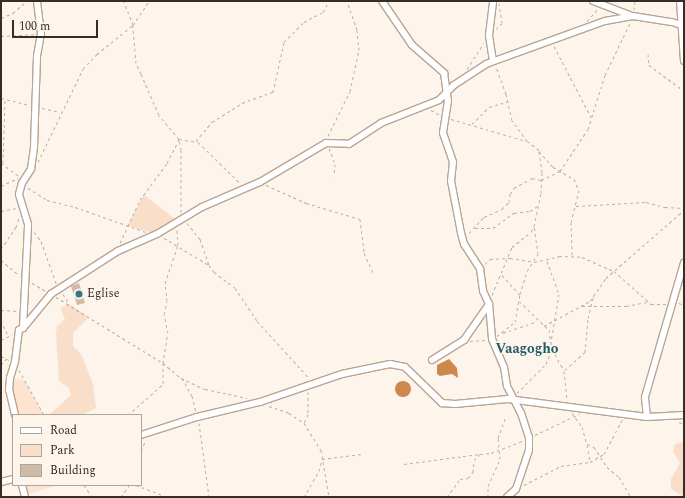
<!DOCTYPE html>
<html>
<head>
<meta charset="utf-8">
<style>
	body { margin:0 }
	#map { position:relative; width:685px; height:498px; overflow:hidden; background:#fdf4ec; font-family:Spectral,serif }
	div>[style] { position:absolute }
	.built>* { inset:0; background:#fce4d1 }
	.green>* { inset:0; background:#f9dec9 }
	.water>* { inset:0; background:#cd894d }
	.round { border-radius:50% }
	.building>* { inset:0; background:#d0baa8 }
	.path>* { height:1px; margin-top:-0.5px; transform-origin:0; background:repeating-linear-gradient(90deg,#bab1a9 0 3px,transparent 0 6px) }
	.roads { filter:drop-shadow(1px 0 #baa493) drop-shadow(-1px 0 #baa493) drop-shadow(0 1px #baa493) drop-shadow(0 -1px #baa493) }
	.street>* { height:6px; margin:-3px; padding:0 3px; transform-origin:3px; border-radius:3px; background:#fff }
	.dots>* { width:11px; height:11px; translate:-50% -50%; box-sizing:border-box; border:2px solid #fdf4ec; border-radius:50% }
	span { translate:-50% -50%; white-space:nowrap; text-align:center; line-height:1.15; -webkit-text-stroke:3px #fdf4ec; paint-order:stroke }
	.poi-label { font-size:12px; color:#362d26 }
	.left { translate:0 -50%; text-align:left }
	.quarter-label { font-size:14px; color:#215a63; font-weight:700 }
	.frame { position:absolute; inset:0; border:2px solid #362d26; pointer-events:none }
	.legend { position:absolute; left:12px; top:414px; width:130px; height:72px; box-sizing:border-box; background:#fdf4ec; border:1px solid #ada49d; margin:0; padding:5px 7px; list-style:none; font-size:12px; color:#362d26 }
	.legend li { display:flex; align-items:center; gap:8px; height:20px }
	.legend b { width:20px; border:1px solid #ada49d }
	.scale { position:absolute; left:12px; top:20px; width:86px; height:18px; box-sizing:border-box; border:2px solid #362d26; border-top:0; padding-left:5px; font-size:12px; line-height:14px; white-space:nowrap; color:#362d26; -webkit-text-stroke:3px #fdf4ec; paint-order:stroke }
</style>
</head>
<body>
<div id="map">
	<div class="built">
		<i style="clip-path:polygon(10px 378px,24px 380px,44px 415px,15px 415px)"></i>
		<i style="clip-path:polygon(22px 485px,58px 485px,25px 495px)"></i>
	</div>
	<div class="green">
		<i style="clip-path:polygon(144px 195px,179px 222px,157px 234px,127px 226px)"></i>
		<i style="clip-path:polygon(69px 304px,89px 317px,73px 333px,73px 346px,81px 354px,93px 384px,96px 408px,82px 415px,49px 415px,71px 395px,69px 388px,59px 381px,56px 334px,57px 326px,65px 319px,60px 308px)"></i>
		<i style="clip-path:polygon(684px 442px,684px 497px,671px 489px,671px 479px,680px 463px,673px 451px,675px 444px)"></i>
	</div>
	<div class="water">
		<i style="clip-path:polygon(449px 359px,457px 368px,458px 378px,452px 374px,440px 376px,437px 374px,437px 365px)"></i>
		<i class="round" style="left:395px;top:381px;width:16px;height:16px"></i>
	</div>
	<div class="building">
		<i style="clip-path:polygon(79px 283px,85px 303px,77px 305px,71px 286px)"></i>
	</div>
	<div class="path">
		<i style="left:634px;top:10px;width:9px;rotate:-84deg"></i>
		<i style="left:1px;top:18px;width:13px;rotate:-23deg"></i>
		<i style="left:13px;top:13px;width:18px;rotate:-41deg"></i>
		<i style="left:587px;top:21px;width:15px;rotate:-48deg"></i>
		<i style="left:496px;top:29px;width:8px;rotate:-45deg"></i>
		<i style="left:502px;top:23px;width:20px;rotate:-99deg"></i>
		<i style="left:1px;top:36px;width:33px;rotate:-3deg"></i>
		<i style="left:554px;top:46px;width:80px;rotate:62.5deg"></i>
		<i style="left:648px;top:54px;width:11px;rotate:85deg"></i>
		<i style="left:649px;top:65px;width:44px;rotate:36.6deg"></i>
		<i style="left:467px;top:69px;width:31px;rotate:-57deg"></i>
		<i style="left:1px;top:98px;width:29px;rotate:14deg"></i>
		<i style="left:42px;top:108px;width:18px;rotate:13deg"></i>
		<i style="left:431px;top:110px;width:10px;rotate:29deg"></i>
		<i style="left:451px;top:119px;width:78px;rotate:16.3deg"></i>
		<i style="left:472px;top:124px;width:24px;rotate:-45deg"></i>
		<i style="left:489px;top:107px;width:19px;rotate:-16deg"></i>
		<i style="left:328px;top:136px;width:50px;rotate:-63.9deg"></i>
		<i style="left:350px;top:91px;width:42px;rotate:-77.6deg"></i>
		<i style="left:359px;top:50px;width:20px;rotate:-96deg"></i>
		<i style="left:357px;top:30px;width:31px;rotate:-109deg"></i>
		<i style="left:196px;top:141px;width:25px;rotate:-50deg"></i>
		<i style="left:212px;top:122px;width:36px;rotate:-32deg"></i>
		<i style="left:242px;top:103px;width:33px;rotate:-20deg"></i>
		<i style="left:273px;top:92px;width:51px;rotate:-77.6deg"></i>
		<i style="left:284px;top:42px;width:28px;rotate:-45deg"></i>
		<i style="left:304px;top:22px;width:21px;rotate:-28deg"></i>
		<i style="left:323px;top:12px;width:13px;rotate:-61deg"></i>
		<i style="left:329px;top:148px;width:17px;rotate:69deg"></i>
		<i style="left:335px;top:164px;width:12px;rotate:95deg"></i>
		<i style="left:539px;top:151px;width:21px;rotate:49deg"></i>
		<i style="left:553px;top:167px;width:24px;rotate:30deg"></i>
		<i style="left:574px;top:179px;width:12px;rotate:66deg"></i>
		<i style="left:579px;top:190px;width:33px;rotate:104deg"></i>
		<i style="left:571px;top:222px;width:34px;rotate:88deg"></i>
		<i style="left:38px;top:162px;width:103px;rotate:-64.2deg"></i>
		<i style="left:83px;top:69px;width:21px;rotate:-47deg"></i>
		<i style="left:97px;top:54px;width:46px;rotate:-38.9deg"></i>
		<i style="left:133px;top:25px;width:29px;rotate:-56deg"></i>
		<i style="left:1px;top:163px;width:22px;rotate:36deg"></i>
		<i style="left:3px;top:163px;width:63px;rotate:-88.2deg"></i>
		<i style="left:266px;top:185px;width:44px;rotate:24.2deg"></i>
		<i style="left:306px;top:203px;width:56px;rotate:16.5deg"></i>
		<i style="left:360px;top:219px;width:34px;rotate:83deg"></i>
		<i style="left:364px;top:253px;width:23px;rotate:65deg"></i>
		<i style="left:1px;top:186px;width:19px;rotate:-25deg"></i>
		<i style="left:28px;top:188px;width:22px;rotate:32deg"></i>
		<i style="left:47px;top:200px;width:29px;rotate:14deg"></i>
		<i style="left:75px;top:207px;width:75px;rotate:19.4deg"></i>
		<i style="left:576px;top:206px;width:70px;rotate:-3.3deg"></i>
		<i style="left:646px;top:202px;width:20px;rotate:15deg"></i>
		<i style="left:665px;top:207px;width:19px;rotate:3deg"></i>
		<i style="left:1px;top:211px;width:15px;rotate:-11deg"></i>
		<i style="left:181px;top:212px;width:62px;rotate:-90deg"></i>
		<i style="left:181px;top:150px;width:11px;rotate:-100deg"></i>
		<i style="left:179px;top:139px;width:19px;rotate:9deg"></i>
		<i style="left:198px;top:142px;width:60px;rotate:44.3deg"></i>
		<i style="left:187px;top:223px;width:21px;rotate:51deg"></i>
		<i style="left:200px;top:239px;width:28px;rotate:71deg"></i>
		<i style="left:475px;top:228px;width:18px"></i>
		<i style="left:493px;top:228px;width:26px;rotate:-36deg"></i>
		<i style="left:514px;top:213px;width:16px;rotate:-7deg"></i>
		<i style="left:530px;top:211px;width:11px;rotate:-34deg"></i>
		<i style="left:34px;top:232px;width:11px;rotate:52deg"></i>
		<i style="left:41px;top:241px;width:45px;rotate:70.3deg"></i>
		<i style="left:469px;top:233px;width:22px;rotate:-47deg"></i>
		<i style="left:484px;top:217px;width:20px;rotate:-24deg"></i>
		<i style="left:502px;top:209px;width:10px;rotate:-45deg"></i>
		<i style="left:509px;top:202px;width:8px;rotate:-83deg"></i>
		<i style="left:510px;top:194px;width:7px;rotate:-56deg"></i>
		<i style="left:514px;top:188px;width:21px;rotate:-29deg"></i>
		<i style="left:532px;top:178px;width:9px;rotate:13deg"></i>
		<i style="left:541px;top:180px;width:21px;rotate:-25deg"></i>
		<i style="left:560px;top:171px;width:50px;rotate:-56.3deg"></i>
		<i style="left:588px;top:129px;width:57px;rotate:-72.5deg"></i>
		<i style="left:605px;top:75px;width:58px;rotate:-64.3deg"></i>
		<i style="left:164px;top:238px;width:52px;rotate:31deg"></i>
		<i style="left:209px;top:265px;width:9px;rotate:54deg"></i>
		<i style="left:214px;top:272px;width:26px;rotate:37deg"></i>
		<i style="left:235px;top:288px;width:40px;rotate:56deg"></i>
		<i style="left:257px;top:321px;width:77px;rotate:47.6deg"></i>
		<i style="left:120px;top:243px;width:47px;rotate:-65.1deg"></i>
		<i style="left:140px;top:200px;width:46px;rotate:-53.9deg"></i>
		<i style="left:167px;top:163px;width:27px;rotate:-63deg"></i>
		<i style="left:179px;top:139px;width:31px;rotate:-130deg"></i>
		<i style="left:159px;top:115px;width:45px;rotate:-113.7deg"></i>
		<i style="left:141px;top:74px;width:12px;rotate:-114deg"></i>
		<i style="left:136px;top:63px;width:38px;rotate:-95deg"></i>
		<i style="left:133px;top:25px;width:26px;rotate:-111deg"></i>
		<i style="left:1px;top:249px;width:27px;rotate:-56deg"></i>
		<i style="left:16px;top:227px;width:9px;rotate:-72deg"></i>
		<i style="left:1px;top:260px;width:23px;rotate:40deg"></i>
		<i style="left:547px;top:261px;width:35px;rotate:70deg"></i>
		<i style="left:559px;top:294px;width:49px;rotate:99.5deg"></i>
		<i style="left:485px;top:264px;width:7px;rotate:-45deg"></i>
		<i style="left:490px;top:259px;width:20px;rotate:-3deg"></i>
		<i style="left:510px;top:258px;width:24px;rotate:9deg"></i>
		<i style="left:534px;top:262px;width:26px;rotate:-13deg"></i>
		<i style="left:559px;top:256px;width:23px;rotate:2deg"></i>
		<i style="left:582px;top:257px;width:35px;rotate:24deg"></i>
		<i style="left:614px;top:271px;width:50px;rotate:41.7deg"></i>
		<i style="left:651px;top:304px;width:15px"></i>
		<i style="left:32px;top:283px;width:16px;rotate:30deg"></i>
		<i style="left:63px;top:294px;width:12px;rotate:59deg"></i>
		<i style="left:520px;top:294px;width:24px;rotate:-73deg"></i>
		<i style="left:527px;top:271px;width:20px;rotate:-57deg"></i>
		<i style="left:538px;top:254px;width:27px;rotate:-98deg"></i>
		<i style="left:492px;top:295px;width:52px;rotate:-67.4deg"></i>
		<i style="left:512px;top:247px;width:24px;rotate:-38deg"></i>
		<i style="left:531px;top:232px;width:7px;rotate:-63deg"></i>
		<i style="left:534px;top:226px;width:34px;rotate:-78deg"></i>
		<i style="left:541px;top:193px;width:21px;rotate:-87deg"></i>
		<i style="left:542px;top:172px;width:22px;rotate:-98deg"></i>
		<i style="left:539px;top:150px;width:15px;rotate:-143deg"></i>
		<i style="left:527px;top:141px;width:26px;rotate:-126deg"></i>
		<i style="left:512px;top:120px;width:27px;rotate:-103deg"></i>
		<i style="left:506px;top:94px;width:29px;rotate:-110deg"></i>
		<i style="left:56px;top:297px;width:126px;rotate:31.7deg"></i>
		<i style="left:163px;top:363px;width:23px;rotate:40deg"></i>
		<i style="left:181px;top:378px;width:26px;rotate:25deg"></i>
		<i style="left:205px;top:389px;width:43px;rotate:12.1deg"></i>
		<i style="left:519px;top:301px;width:42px;rotate:44deg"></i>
		<i style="left:549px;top:330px;width:19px;rotate:81deg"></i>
		<i style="left:552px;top:349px;width:25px;rotate:61deg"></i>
		<i style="left:564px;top:371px;width:29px;rotate:84deg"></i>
		<i style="left:679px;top:303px;width:5px;rotate:22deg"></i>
		<i style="left:582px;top:306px;width:44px"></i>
		<i style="left:626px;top:306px;width:21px;rotate:-11deg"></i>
		<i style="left:1px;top:310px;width:17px;rotate:3deg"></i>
		<i style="left:1px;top:320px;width:17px;rotate:66deg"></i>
		<i style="left:544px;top:326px;width:52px;rotate:-28.5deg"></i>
		<i style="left:590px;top:301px;width:28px;rotate:-55deg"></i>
		<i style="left:606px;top:278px;width:103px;rotate:-41.1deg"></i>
		<i style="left:503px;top:333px;width:36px;rotate:-19deg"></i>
		<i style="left:497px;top:336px;width:23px;rotate:-38deg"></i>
		<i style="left:515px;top:322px;width:27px;rotate:-80deg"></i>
		<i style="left:520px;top:295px;width:28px;rotate:-132deg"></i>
		<i style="left:1px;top:340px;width:13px;rotate:-27deg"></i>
		<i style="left:470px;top:341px;width:15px;rotate:-4deg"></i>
		<i style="left:1px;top:356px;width:9px;rotate:27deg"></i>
		<i style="left:1px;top:365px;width:8px;rotate:-50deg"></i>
		<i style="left:19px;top:370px;width:51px;rotate:60.9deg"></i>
		<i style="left:565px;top:370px;width:27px;rotate:-42deg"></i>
		<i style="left:585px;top:352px;width:34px;rotate:-85deg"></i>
		<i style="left:588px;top:318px;width:21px;rotate:-76deg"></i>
		<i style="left:182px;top:378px;width:21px;rotate:61deg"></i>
		<i style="left:192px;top:396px;width:16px;rotate:76deg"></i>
		<i style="left:308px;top:392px;width:22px;rotate:90deg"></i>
		<i style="left:308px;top:414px;width:10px;rotate:114deg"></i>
		<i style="left:304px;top:423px;width:32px;rotate:58deg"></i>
		<i style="left:321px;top:450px;width:48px;rotate:80.3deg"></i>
		<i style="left:517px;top:393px;width:41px;rotate:-45deg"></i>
		<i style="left:546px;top:364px;width:16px;rotate:-68deg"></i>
		<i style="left:269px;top:406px;width:21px;rotate:19deg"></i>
		<i style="left:289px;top:413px;width:18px;rotate:34deg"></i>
		<i style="left:572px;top:413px;width:17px;rotate:54deg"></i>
		<i style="left:582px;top:427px;width:18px;rotate:74deg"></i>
		<i style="left:587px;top:444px;width:8px;rotate:23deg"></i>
		<i style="left:594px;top:447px;width:24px;rotate:57deg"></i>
		<i style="left:607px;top:467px;width:16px;rotate:40deg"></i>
		<i style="left:619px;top:477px;width:23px;rotate:59deg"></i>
		<i style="left:128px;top:415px;width:47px;rotate:-41.5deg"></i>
		<i style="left:163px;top:384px;width:21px;rotate:-90deg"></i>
		<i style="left:163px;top:363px;width:30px;rotate:-81deg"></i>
		<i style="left:168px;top:333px;width:19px;rotate:-102deg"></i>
		<i style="left:164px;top:314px;width:13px;rotate:-77deg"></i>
		<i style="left:167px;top:301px;width:18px;rotate:-96deg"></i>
		<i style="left:165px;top:283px;width:40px;rotate:-71.1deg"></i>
		<i style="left:178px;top:245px;width:16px;rotate:-94deg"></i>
		<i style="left:679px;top:422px;width:5px;rotate:22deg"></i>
		<i style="left:199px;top:423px;width:75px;rotate:82.3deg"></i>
		<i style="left:535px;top:435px;width:49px;rotate:-25.5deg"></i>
		<i style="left:587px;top:445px;width:17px;rotate:80deg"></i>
		<i style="left:141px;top:451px;width:12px;rotate:-66deg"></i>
		<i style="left:404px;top:464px;width:76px;rotate:-7.6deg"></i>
		<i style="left:84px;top:485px;width:14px;rotate:56deg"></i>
		<i style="left:136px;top:485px;width:34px;rotate:21deg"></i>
		<i style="left:524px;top:485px;width:42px;rotate:-27.2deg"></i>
		<i style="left:561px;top:466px;width:29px;rotate:-8deg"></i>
		<i style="left:590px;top:462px;width:16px;rotate:-30deg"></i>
		<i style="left:604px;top:454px;width:40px;rotate:-62deg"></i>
		<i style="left:121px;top:497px;width:14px;rotate:-56deg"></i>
		<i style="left:304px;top:497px;width:30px;rotate:-60deg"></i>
		<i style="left:319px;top:471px;width:12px;rotate:-76deg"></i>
		<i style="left:322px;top:459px;width:40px;rotate:-7.1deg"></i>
		<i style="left:447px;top:497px;width:22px;rotate:-54deg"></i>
		<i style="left:460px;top:479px;width:8px;rotate:-7deg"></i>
		<i style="left:468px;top:478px;width:8px;rotate:-50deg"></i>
		<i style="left:473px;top:472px;width:12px;rotate:-85deg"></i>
		<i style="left:474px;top:460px;width:8px;rotate:-45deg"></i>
		<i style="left:480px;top:454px;width:11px;rotate:-5deg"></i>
		<i style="left:491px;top:453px;width:34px;rotate:-21deg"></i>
		<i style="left:488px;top:497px;width:11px;rotate:-90deg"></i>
		<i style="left:488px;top:486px;width:30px;rotate:-66deg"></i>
		<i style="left:500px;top:459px;width:21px;rotate:-95deg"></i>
		<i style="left:498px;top:438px;width:23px;rotate:-70deg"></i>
	</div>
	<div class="roads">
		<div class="street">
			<i style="left:382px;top:1px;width:53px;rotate:55.7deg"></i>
			<i style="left:412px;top:45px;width:43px;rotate:41.2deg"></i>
			<i style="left:444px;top:73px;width:28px;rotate:82deg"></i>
			<i style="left:448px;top:101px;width:32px;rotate:99deg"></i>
			<i style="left:443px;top:133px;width:31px;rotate:71deg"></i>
			<i style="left:453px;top:162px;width:19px;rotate:96deg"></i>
			<i style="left:451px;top:181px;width:53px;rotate:79.1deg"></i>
			<i style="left:461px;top:233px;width:11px;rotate:75deg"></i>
			<i style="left:464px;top:244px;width:30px;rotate:57deg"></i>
			<i style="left:480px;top:269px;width:22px;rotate:82deg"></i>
			<i style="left:483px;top:291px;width:14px;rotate:65deg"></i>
			<i style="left:489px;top:304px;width:35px;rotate:85deg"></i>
			<i style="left:492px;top:339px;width:30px;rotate:67deg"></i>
			<i style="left:504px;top:367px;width:19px;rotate:81deg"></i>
			<i style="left:507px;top:386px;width:30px;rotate:63deg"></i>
			<i style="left:521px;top:413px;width:25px;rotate:72deg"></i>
			<i style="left:529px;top:437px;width:13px;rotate:90deg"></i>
			<i style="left:529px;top:450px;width:41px;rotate:108.4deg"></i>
			<i style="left:516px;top:489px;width:12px;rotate:138deg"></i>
			<i style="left:593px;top:1px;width:42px;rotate:21deg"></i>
			<i style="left:680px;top:1px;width:60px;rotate:86.2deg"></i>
			<i style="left:493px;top:61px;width:26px;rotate:-99deg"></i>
			<i style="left:489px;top:35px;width:34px;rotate:-83deg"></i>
			<i style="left:23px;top:328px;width:44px;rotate:-50.5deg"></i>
			<i style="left:51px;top:294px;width:80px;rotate:-32.7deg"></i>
			<i style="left:118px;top:251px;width:43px;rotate:-23.6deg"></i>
			<i style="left:157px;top:234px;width:52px;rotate:-31deg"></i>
			<i style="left:202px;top:207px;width:63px;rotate:-23.3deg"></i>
			<i style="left:260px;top:182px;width:77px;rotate:-30.6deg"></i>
			<i style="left:326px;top:143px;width:23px;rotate:2deg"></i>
			<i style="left:349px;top:144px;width:38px;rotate:-33deg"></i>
			<i style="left:381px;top:123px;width:62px;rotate:-21.6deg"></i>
			<i style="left:439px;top:100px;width:21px;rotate:-45deg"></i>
			<i style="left:454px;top:85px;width:38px;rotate:-33deg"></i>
			<i style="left:486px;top:64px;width:127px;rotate:-19.9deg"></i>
			<i style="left:605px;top:21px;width:28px;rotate:-10deg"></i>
			<i style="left:633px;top:16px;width:39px;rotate:9deg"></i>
			<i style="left:672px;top:22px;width:13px;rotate:18deg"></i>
			<i style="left:432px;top:360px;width:38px;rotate:-32deg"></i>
			<i style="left:464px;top:340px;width:44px;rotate:-55.2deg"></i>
			<i style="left:15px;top:415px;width:26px;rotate:-103deg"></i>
			<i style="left:9px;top:390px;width:12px;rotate:-85deg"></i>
			<i style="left:10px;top:378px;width:17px;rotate:-73deg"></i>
			<i style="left:15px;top:362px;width:32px;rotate:-83deg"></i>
			<i style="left:19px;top:330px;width:4px;rotate:-27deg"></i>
			<i style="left:23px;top:328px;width:104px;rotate:-87.2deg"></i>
			<i style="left:28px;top:224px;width:31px;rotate:-107deg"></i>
			<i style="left:19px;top:194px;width:11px;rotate:-75deg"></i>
			<i style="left:22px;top:183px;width:17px;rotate:-57deg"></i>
			<i style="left:31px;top:169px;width:22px;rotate:-82deg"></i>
			<i style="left:34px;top:147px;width:91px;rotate:-88.1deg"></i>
			<i style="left:37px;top:56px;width:22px;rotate:-80deg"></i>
			<i style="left:41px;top:34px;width:33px;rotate:-97deg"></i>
			<i style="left:647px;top:417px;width:20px;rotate:-96deg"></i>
			<i style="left:645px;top:397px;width:140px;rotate:-73.8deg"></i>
			<i style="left:141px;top:435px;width:59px;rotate:-17.8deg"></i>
			<i style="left:197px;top:417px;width:65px;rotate:-13.4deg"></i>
			<i style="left:260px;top:402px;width:87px;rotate:-18.9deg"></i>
			<i style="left:342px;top:374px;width:49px;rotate:-11.8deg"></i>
			<i style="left:390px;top:364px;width:15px;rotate:11deg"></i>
			<i style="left:405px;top:367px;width:52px;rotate:44.2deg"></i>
			<i style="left:442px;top:403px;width:13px;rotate:4deg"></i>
			<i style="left:455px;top:404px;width:53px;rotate:-5.4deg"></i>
			<i style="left:508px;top:399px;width:140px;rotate:7.4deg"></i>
			<i style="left:647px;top:417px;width:37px;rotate:-3deg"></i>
			<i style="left:1px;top:482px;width:12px;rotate:-14deg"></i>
			<i style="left:22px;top:485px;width:12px;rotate:76deg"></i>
		</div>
	</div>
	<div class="dots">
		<i style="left:79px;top:294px;background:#337985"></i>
	</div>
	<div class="poi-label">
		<span class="left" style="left:87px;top:294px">Eglise</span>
	</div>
	<div class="quarter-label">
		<span style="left:527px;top:349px">Vaagogho</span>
	</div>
	<div class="frame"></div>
	<ul class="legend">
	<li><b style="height:5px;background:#fff"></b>Road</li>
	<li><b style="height:11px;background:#f9dec9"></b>Park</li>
	<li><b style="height:11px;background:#d0baa8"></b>Building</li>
	</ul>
	<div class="scale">100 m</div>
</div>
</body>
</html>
